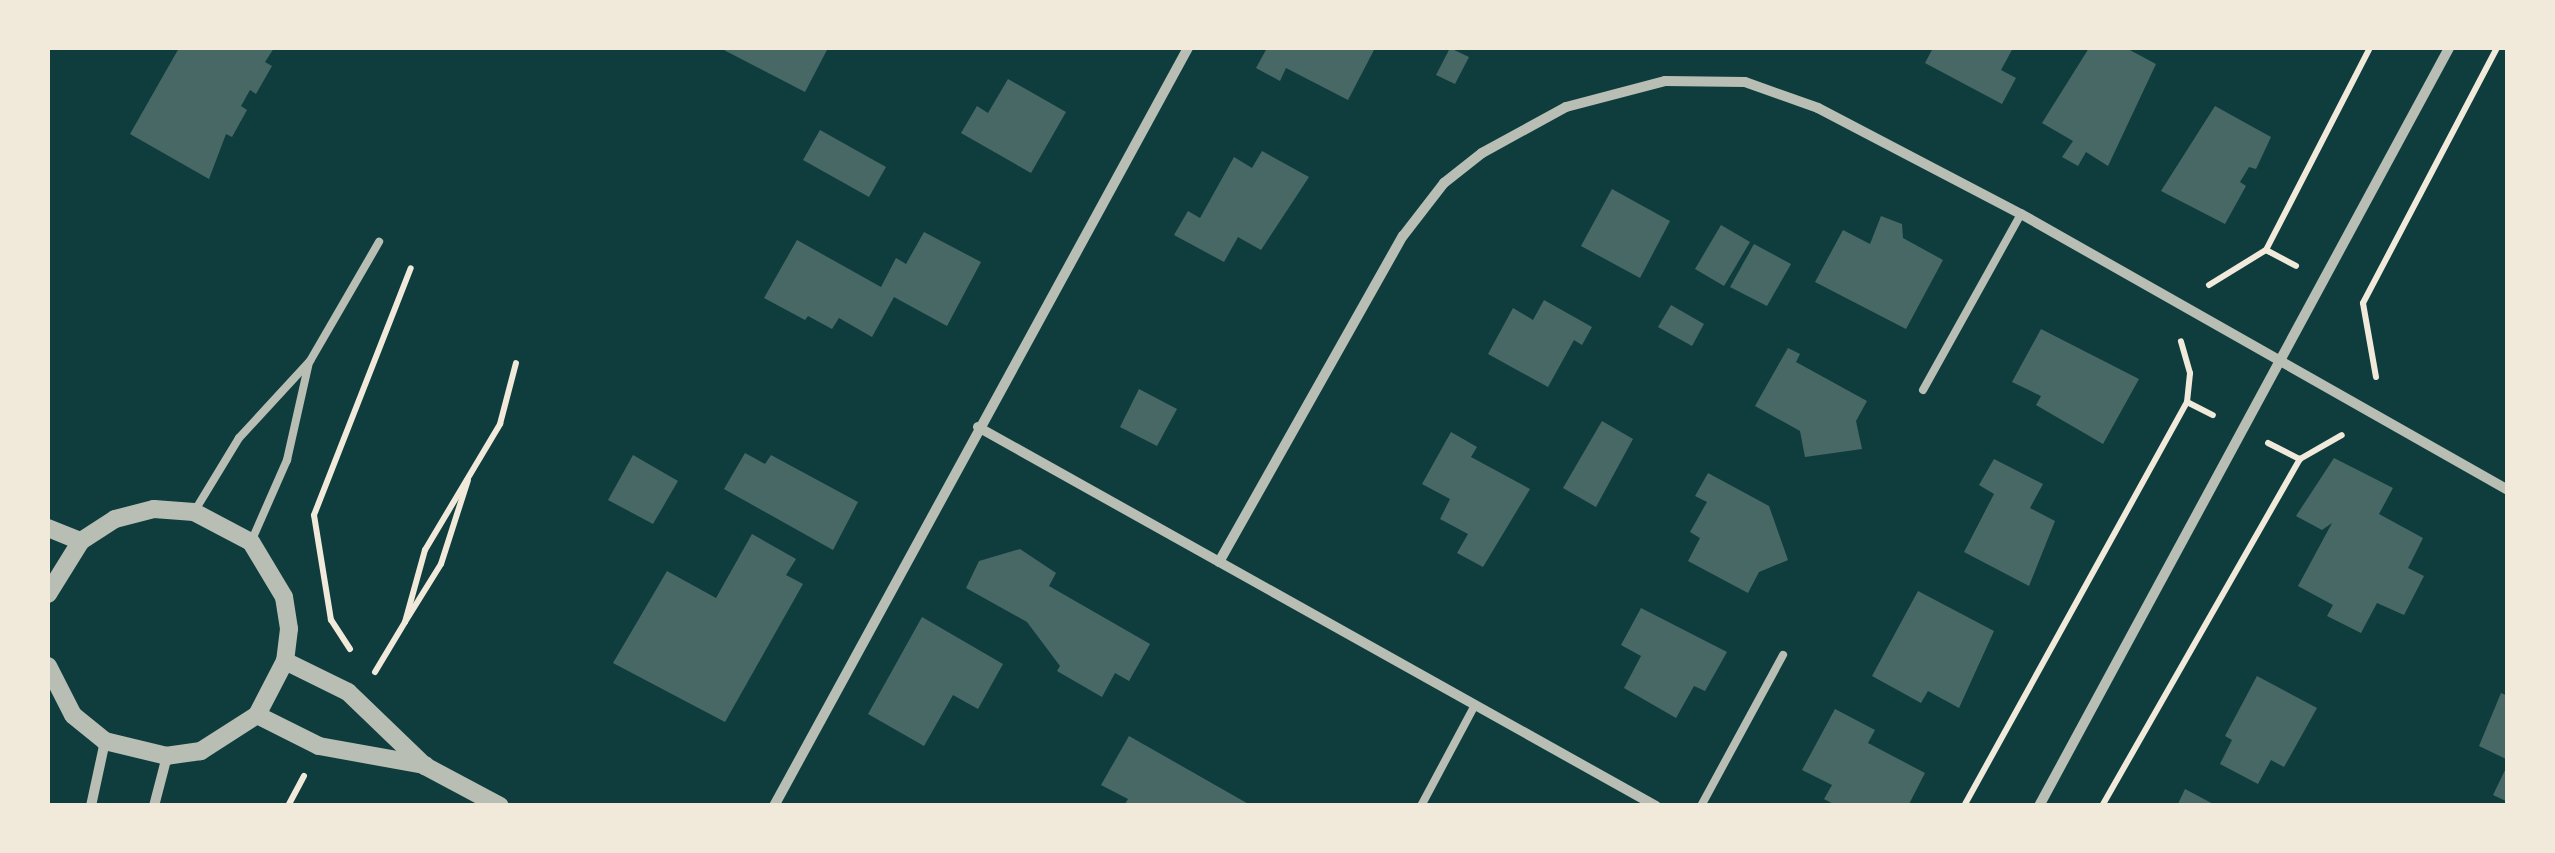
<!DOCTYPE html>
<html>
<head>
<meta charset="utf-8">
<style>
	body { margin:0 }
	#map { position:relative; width:2555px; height:853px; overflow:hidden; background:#0f3d3e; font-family:Figtree,sans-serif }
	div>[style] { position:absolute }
	.building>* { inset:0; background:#486865 }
	.path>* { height:6px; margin:-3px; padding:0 3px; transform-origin:3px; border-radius:3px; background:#f1e9da }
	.service>* { height:8px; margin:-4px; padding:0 4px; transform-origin:4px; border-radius:4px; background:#b8beb3 }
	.minor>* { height:10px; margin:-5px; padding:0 5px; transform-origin:5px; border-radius:5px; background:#b8beb3 }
	.tertiary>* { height:18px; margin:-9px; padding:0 9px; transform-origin:9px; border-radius:9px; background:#b8beb3 }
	span { translate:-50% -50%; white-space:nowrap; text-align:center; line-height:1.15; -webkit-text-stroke:10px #f1e9da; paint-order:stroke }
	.frame { position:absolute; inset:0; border:50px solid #f1e9da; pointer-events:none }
</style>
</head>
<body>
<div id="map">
	<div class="building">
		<i style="clip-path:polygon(179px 48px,274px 48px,265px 62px,272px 66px,256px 94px,250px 90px,241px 106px,247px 110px,232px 137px,226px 134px,209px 179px,130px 134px)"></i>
		<i style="clip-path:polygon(720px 48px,828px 48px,805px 92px)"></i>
		<i style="clip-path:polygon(1267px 48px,1375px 48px,1348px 100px,1286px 68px,1280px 81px,1256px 68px)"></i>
		<i style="clip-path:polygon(1450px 48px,1469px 57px,1455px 84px,1436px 75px)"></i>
		<i style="clip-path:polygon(1933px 48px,2013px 48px,2001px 70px,2016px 78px,2002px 104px,1925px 63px)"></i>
		<i style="clip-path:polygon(2089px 48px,2126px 48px,2156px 64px,2108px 166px,2086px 152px,2078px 166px,2062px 157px,2073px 141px,2042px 123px)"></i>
		<i style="clip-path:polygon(1008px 79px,1066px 112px,1031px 173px,961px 133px,977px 106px,988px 113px)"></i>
		<i style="clip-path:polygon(2215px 106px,2271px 137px,2256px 169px,2249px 167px,2240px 182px,2246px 186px,2225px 224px,2161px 191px)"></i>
		<i style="clip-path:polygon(820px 130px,886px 167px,869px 197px,803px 160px)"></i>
		<i style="clip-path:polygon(1262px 151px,1309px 177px,1261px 250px,1238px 237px,1224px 262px,1174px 235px,1188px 211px,1200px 218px,1234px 157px,1252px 168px)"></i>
		<i style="clip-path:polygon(1612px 189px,1670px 221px,1640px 278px,1581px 246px)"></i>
		<i style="clip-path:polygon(1881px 216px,1902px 224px,1903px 238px,1943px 260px,1906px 329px,1815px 282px,1843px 230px,1870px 244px)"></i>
		<i style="clip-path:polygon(1721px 225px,1750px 242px,1724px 286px,1695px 269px)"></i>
		<i style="clip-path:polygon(924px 232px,981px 262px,947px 326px,894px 297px,872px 337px,839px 318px,832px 329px,808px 316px,805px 320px,764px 298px,797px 240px,881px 287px,896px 258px,906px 264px)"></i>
		<i style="clip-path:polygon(1754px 244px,1791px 264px,1767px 306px,1730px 287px)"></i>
		<i style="clip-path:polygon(1544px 300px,1592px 327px,1582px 345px,1574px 340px,1548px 387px,1488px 354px,1513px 308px,1533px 320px)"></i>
		<i style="clip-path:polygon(1671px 305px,1704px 324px,1692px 346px,1658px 327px)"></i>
		<i style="clip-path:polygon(2041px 329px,2139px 379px,2103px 444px,2036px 405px,2041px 396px,2012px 382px)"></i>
		<i style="clip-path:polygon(1788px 348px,1800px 354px,1796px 362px,1867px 401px,1856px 421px,1862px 449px,1805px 457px,1800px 431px,1755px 406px)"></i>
		<i style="clip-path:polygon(1139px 389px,1177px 409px,1157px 446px,1120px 427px)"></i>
		<i style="clip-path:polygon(1602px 421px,1633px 439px,1596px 507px,1563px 488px)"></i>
		<i style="clip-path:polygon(1451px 432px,1477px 447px,1471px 457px,1530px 489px,1483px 567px,1457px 553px,1468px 534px,1440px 519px,1450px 499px,1422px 484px)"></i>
		<i style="clip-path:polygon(745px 453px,765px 464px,771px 455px,858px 502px,833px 550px,724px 489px)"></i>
		<i style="clip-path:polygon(633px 455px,678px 481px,653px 524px,608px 500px)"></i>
		<i style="clip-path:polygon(2334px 458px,2393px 488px,2379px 514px,2423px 538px,2408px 568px,2424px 576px,2404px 615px,2377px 603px,2361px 633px,2327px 616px,2333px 605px,2298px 586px,2332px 523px,2322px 530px,2296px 516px)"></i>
		<i style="clip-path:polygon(1994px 459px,2043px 484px,2030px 508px,2055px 521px,2029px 586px,1964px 552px,1994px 494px,1979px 485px)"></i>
		<i style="clip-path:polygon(1708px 473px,1769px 506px,1788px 560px,1759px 572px,1748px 593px,1688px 561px,1700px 538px,1690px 532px,1707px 502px,1695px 496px)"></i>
		<i style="clip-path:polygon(752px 534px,796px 559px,786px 575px,803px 584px,725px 722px,613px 663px,667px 571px,716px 598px)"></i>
		<i style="clip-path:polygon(1020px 549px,1056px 573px,1049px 586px,1150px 644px,1129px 681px,1115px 673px,1102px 697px,1057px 671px,1060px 666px,1027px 622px,966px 588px,979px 561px)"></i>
		<i style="clip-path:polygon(1918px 591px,1994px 631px,1959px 708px,1928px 691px,1921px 703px,1872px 676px)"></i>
		<i style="clip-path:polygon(1641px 608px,1727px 652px,1705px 691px,1694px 686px,1676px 718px,1624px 688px,1641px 656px,1621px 645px)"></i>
		<i style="clip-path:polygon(922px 617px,1003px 664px,978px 709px,953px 695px,924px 746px,868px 714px)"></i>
		<i style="clip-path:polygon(2257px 676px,2317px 708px,2284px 767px,2271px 760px,2258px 784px,2220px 764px,2232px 740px,2225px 736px)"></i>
		<i style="clip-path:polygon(2501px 693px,2508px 696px,2508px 760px,2479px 746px)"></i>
		<i style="clip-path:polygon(1835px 709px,1875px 730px,1868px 743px,1925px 773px,1908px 806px,1837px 806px,1824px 799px,1832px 785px,1802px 770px)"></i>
		<i style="clip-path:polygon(1129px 736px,1252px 806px,1124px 806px,1128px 799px,1101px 785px)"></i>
		<i style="clip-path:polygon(2508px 764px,2508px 802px,2493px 795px)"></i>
		<i style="clip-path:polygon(2185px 789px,2217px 806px,2177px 806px)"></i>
	</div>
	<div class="path">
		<i style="left:2266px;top:250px;width:34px;rotate:28deg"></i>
		<i style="left:2209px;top:285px;width:67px;rotate:-31.6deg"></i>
		<i style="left:2266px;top:250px;width:227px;rotate:-62.8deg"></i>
		<i style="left:2376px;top:377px;width:75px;rotate:-100deg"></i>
		<i style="left:2363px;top:303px;width:288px;rotate:-62.3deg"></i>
		<i style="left:2187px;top:402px;width:29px;rotate:27deg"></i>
		<i style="left:2268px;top:443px;width:36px;rotate:27deg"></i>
		<i style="left:405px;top:622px;width:68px;rotate:-58.2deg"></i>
		<i style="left:441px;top:564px;width:88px;rotate:-72.2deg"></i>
		<i style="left:350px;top:649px;width:35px;rotate:-123deg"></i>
		<i style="left:331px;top:620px;width:106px;rotate:-99.2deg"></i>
		<i style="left:314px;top:515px;width:265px;rotate:-68.6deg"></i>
		<i style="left:375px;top:672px;width:58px;rotate:-59deg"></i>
		<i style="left:405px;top:622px;width:75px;rotate:-74.5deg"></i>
		<i style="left:425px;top:550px;width:147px;rotate:-59.2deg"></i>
		<i style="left:500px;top:424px;width:63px;rotate:-75.3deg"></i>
		<i style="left:288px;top:806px;width:34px;rotate:-62deg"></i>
		<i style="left:1964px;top:806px;width:461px;rotate:-61.1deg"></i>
		<i style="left:2187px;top:402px;width:29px;rotate:-84deg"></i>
		<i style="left:2190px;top:373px;width:33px;rotate:-106deg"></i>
		<i style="left:2102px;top:806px;width:400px;rotate:-60.3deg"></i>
		<i style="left:2300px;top:459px;width:48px;rotate:-29.7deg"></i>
	</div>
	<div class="service">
		<i style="left:1923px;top:390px;width:201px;rotate:-60.9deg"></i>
		<i style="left:194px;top:512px;width:87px;rotate:-58.7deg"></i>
		<i style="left:239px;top:438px;width:105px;rotate:-47.3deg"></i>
		<i style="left:310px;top:361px;width:138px;rotate:-59.9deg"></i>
		<i style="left:251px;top:542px;width:90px;rotate:-66.3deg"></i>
		<i style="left:287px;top:460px;width:100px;rotate:-77.3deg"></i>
		<i style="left:1421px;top:806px;width:115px;rotate:-61.9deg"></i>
		<i style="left:1701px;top:806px;width:172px;rotate:-61.5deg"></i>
	</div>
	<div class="minor">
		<i style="left:978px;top:427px;width:777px;rotate:29.21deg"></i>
		<i style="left:1219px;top:562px;width:374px;rotate:-60.6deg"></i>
		<i style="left:1403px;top:236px;width:67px;rotate:-52.3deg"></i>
		<i style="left:1444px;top:183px;width:48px;rotate:-38.3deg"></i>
		<i style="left:1482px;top:153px;width:96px;rotate:-28.7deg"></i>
		<i style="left:1566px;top:107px;width:102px;rotate:-14.7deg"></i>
		<i style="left:1665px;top:81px;width:80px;rotate:0.7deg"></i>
		<i style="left:1745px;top:82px;width:77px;rotate:19.6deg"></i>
		<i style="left:1818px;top:108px;width:229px;rotate:27.6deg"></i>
		<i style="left:2021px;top:214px;width:560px;rotate:29.54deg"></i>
		<i style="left:91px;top:806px;width:66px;rotate:-77.8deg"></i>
		<i style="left:154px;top:806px;width:52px;rotate:-75.4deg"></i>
		<i style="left:774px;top:806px;width:864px;rotate:-61.36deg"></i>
		<i style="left:2039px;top:806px;width:862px;rotate:-61.59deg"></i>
	</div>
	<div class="tertiary">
		<i style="left:48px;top:528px;width:35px;rotate:22deg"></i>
		<i style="left:48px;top:594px;width:62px;rotate:-58.1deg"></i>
		<i style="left:81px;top:541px;width:40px;rotate:-32.9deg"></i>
		<i style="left:115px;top:519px;width:40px;rotate:-14.4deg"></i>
		<i style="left:154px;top:509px;width:40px;rotate:4.3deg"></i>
		<i style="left:194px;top:512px;width:64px;rotate:27.8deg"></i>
		<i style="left:251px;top:542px;width:64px;rotate:59deg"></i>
		<i style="left:284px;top:597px;width:32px;rotate:81deg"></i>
		<i style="left:289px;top:629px;width:32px;rotate:97deg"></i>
		<i style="left:285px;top:661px;width:61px;rotate:117.4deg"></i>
		<i style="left:257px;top:715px;width:67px;rotate:147.3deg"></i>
		<i style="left:201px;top:751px;width:34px;rotate:172deg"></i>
		<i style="left:167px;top:756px;width:64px;rotate:-166.4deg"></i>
		<i style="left:105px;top:741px;width:41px;rotate:-140.9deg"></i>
		<i style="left:73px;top:715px;width:55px;rotate:-117deg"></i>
		<i style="left:285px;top:661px;width:70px;rotate:26.2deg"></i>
		<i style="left:348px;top:692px;width:107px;rotate:43.9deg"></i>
		<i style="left:425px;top:766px;width:85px;rotate:28.1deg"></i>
		<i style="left:257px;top:715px;width:69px;rotate:26.6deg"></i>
		<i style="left:319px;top:746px;width:108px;rotate:10.2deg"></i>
	</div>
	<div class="frame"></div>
</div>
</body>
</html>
